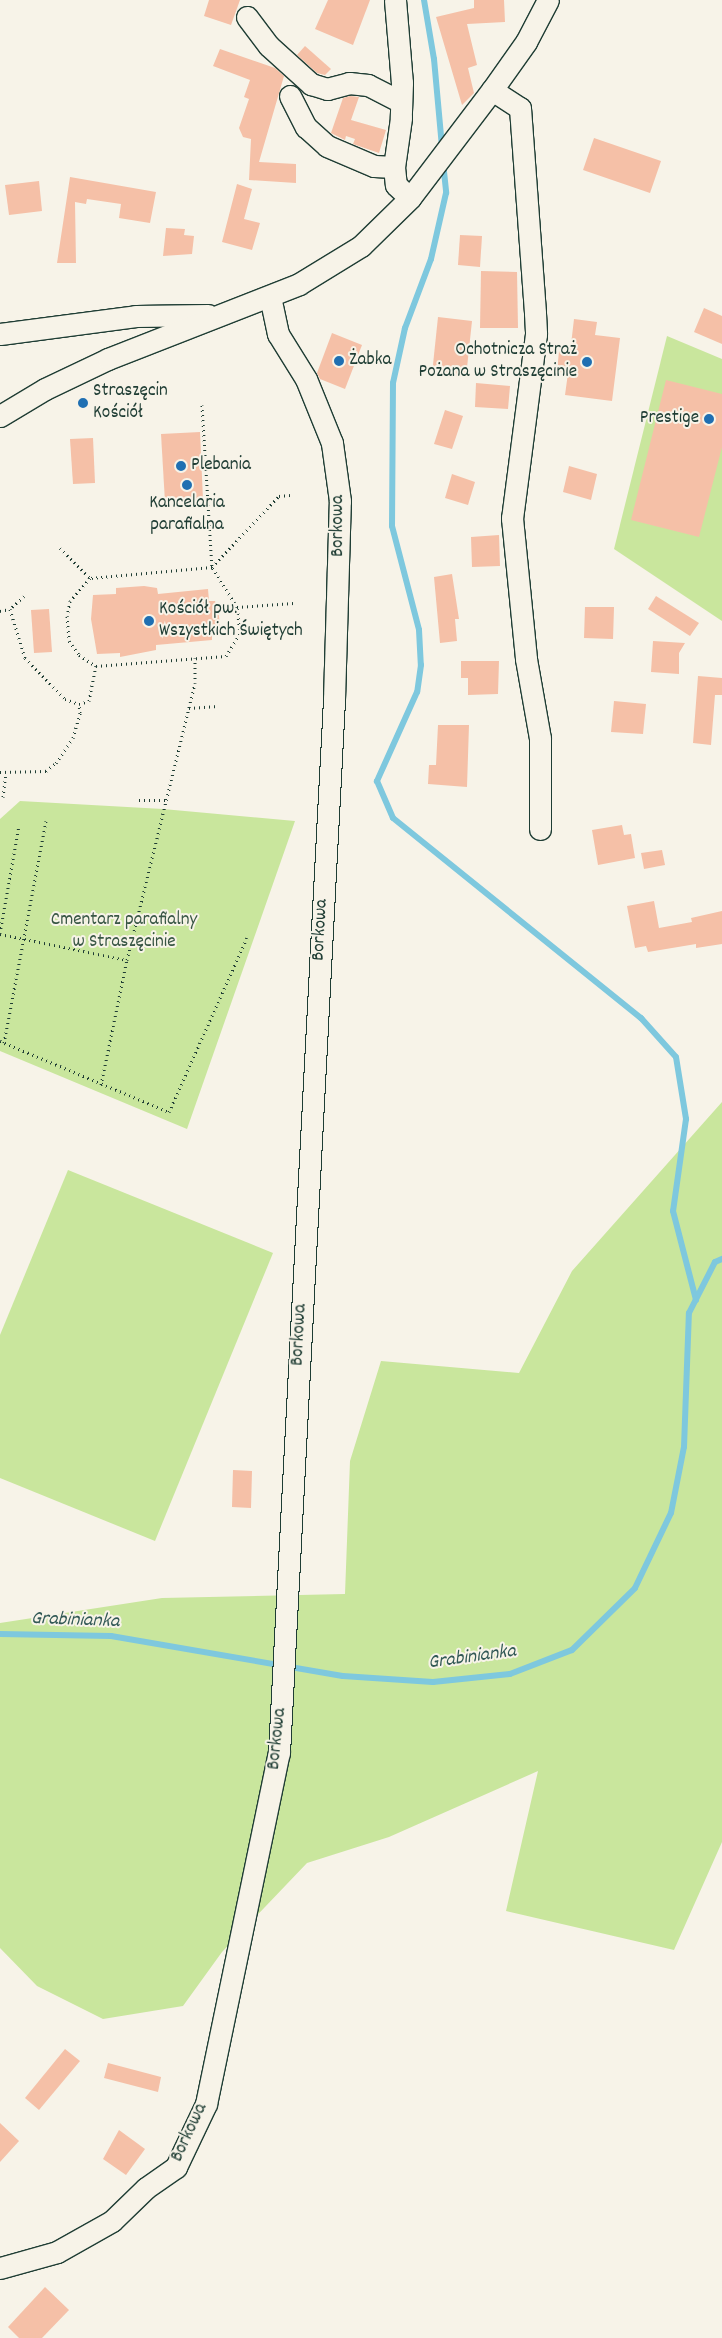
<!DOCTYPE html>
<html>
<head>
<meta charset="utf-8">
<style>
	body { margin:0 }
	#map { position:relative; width:722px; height:2338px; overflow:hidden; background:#f7f3e8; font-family:Dekko,sans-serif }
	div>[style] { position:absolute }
	.green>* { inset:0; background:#c9e69d }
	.stream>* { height:6px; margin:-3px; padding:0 3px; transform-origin:3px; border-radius:3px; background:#7ec8de }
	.building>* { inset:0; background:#f5c0a7 }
	.path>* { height:3px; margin-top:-1.5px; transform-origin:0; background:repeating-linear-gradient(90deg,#1f3d34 0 1px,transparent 0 5px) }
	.roads { filter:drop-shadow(1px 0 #1f3d34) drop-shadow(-1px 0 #1f3d34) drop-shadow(0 1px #1f3d34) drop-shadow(0 -1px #1f3d34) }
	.minor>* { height:21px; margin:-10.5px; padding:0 10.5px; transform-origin:10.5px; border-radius:10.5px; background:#f7f3e8 }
	.dots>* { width:14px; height:14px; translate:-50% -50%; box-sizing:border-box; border:2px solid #f7f3e8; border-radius:50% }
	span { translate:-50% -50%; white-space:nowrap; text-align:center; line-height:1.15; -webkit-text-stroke:4px #f7f3e8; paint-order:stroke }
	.poi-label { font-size:19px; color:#1f3d34 }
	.right { translate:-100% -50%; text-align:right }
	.left { translate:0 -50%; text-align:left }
	.street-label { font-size:19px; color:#1f3d34 }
	.park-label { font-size:19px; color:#385644 }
	.water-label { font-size:20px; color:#325956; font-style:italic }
</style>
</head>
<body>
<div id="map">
	<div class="green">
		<i style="clip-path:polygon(667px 336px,722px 359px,722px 621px,614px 549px)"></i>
		<i style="clip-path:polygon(20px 801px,163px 809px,295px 821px,187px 1129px,0 1051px,0 819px)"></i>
		<i style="clip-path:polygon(722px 1102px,722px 1842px,674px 1950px,506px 1911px,538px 1771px,389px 1837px,307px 1863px,222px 1952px,183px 2006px,103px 2019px,37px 1986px,0 1948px,0 1623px,162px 1598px,345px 1594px,350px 1461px,381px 1361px,519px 1373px,572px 1271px)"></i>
		<i style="clip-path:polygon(68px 1170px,273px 1253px,155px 1541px,0 1478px,0 1335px)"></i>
	</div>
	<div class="stream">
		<i style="left:424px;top:0;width:60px;rotate:80.4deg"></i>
		<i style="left:434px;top:59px;width:88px;rotate:84.8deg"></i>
		<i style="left:443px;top:162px;width:31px;rotate:84deg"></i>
		<i style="left:446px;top:193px;width:68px;rotate:102.8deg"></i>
		<i style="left:431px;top:259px;width:74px;rotate:110.6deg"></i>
		<i style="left:405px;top:328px;width:56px;rotate:102.3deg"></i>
		<i style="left:393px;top:383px;width:143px;rotate:90.4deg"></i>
		<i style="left:392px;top:526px;width:107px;rotate:75.4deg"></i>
		<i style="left:419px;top:630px;width:35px;rotate:87deg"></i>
		<i style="left:421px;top:665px;width:27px;rotate:98deg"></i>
		<i style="left:417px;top:692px;width:98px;rotate:114.2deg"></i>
		<i style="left:377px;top:781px;width:40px;rotate:66.6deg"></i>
		<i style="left:393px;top:818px;width:319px;rotate:38.9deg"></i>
		<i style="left:641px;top:1018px;width:52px;rotate:48.1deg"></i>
		<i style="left:676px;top:1057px;width:63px;rotate:80.8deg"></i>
		<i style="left:686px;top:1119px;width:93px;rotate:98deg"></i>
		<i style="left:673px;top:1211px;width:92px;rotate:75.5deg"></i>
		<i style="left:0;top:1634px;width:111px;rotate:1deg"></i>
		<i style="left:111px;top:1636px;width:235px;rotate:9.8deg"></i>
		<i style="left:343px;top:1676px;width:90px;rotate:3.8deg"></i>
		<i style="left:433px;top:1682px;width:77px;rotate:-5.9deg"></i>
		<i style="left:510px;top:1674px;width:66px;rotate:-21.2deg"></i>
		<i style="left:572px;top:1650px;width:88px;rotate:-44.5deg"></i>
		<i style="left:635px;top:1588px;width:83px;rotate:-64.4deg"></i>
		<i style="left:671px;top:1513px;width:67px;rotate:-78.9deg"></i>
		<i style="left:684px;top:1447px;width:134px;rotate:-87.9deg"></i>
		<i style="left:689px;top:1313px;width:57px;rotate:-63deg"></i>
		<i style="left:715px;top:1262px;width:8px;rotate:-23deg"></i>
	</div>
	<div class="building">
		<i style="clip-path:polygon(209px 0,240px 0,231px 25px,204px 16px)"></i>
		<i style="clip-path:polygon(328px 0,370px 0,353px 45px,315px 29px)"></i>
		<i style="clip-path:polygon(474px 0,504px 0,505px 22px,467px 24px,477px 65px,468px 68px,474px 93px,462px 105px,436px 17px,474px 8px)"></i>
		<i style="clip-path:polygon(305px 46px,331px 69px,325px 75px,317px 73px,297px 55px)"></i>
		<i style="clip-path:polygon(220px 49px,275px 68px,284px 76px,259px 162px,296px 164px,296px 183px,249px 180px,251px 139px,243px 137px,239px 128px,249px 99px,244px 97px,250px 80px,213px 66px)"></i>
		<i style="clip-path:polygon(350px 96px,359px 97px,351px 120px,386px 130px,379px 153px,353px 144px,355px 139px,346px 136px,345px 140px,331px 133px,343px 98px)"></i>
		<i style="clip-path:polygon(594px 138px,661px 161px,650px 193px,583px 170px)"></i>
		<i style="clip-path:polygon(70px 177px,156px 192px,150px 223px,119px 218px,121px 204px,87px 199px,86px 204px,75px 202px,76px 263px,57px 263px)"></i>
		<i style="clip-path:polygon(39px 181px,42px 211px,9px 215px,5px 185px)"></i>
		<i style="clip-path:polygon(237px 184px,252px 189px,244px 219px,260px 223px,252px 250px,222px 242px)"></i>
		<i style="clip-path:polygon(166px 228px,185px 229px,184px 235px,194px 236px,192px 254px,163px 256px)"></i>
		<i style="clip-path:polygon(460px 235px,482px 236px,480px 267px,458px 265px)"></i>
		<i style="clip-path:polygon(481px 271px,517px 272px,518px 328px,480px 328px)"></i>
		<i style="clip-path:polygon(704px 308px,722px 316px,722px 344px,694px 332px)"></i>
		<i style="clip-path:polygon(438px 317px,472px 321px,466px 377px,432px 374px)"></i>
		<i style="clip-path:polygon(574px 319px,597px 322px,595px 335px,620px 338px,612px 401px,565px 395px,568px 373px,557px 372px,559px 351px,570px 353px)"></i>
		<i style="clip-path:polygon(332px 333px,362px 345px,345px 389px,320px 379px,317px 373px)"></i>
		<i style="clip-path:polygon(666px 380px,722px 394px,722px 447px,699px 537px,631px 520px)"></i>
		<i style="clip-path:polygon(476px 383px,510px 386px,508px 409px,475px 407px)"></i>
		<i style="clip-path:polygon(445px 410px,463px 416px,452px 449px,434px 444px)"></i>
		<i style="clip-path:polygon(200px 432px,203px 500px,165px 502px,161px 434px)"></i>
		<i style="clip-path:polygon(93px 438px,95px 483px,73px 484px,70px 439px)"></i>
		<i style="clip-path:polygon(569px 466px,597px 474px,591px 500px,563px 492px)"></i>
		<i style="clip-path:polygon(452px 474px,475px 482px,468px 505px,445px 498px)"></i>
		<i style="clip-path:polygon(499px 535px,500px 566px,472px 567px,471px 537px)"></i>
		<i style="clip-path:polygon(452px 574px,459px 619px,455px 619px,457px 641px,440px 643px,434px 577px)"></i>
		<i style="clip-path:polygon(144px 586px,157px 588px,158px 594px,208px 589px,209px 601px,215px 601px,218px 609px,220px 624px,219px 629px,212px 629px,212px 640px,156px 645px,156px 650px,120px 657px,120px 653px,97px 654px,91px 619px,93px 595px,116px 594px,116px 588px)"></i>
		<i style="clip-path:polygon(656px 596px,699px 623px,690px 636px,648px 609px)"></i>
		<i style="clip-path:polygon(585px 607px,614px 607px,613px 639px,584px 638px)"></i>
		<i style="clip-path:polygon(49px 609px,52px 652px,34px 653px,31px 610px)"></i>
		<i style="clip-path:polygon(653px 641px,685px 643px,679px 653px,679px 674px,651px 672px)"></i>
		<i style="clip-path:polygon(461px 661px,499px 661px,498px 694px,468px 695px,468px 678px,461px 678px)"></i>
		<i style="clip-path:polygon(698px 676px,722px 678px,722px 695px,715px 695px,711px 745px,693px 743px)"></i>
		<i style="clip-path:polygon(614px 701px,646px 704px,643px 734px,611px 732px)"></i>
		<i style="clip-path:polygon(438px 725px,469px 725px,467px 787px,428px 784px,429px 765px,436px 765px)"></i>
		<i style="clip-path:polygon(622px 825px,624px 835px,631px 834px,635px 858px,598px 865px,592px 830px)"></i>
		<i style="clip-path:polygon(662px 850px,665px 865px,644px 869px,641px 853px)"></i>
		<i style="clip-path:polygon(654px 901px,659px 928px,692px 922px,691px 918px,722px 911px,722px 944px,696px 948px,696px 944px,648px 952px,646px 946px,635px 948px,627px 906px)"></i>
		<i style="clip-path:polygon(233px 1470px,252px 1471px,251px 1508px,232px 1507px)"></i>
		<i style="clip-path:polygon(65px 2049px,80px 2061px,39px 2110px,25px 2098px)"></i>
		<i style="clip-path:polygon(108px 2063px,161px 2077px,158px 2092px,104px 2078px)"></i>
		<i style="clip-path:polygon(0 2123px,19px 2141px,0 2162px)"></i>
		<i style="clip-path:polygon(119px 2130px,145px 2149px,126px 2175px,103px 2159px)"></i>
		<i style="clip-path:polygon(45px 2287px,69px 2310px,42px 2338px,19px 2338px,8px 2327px)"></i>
	</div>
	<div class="path">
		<i style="left:202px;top:405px;width:162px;rotate:86.5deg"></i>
		<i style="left:212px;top:567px;width:98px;rotate:-46.7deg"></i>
		<i style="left:279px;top:496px;width:11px;rotate:-5deg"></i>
		<i style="left:60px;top:548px;width:42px;rotate:45deg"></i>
		<i style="left:24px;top:596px;width:19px;rotate:137deg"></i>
		<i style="left:10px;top:609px;width:51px;rotate:73deg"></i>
		<i style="left:25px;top:658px;width:57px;rotate:45.7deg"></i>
		<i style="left:65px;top:699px;width:15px;rotate:20deg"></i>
		<i style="left:237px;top:607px;width:47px;rotate:-122deg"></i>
		<i style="left:212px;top:567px;width:122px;rotate:174.8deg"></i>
		<i style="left:90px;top:578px;width:30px;rotate:131deg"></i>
		<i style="left:70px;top:601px;width:15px;rotate:101deg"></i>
		<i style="left:67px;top:616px;width:25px;rotate:85deg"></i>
		<i style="left:69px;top:641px;width:17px;rotate:54deg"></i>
		<i style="left:79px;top:655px;width:20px;rotate:33deg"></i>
		<i style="left:96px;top:666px;width:130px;rotate:-4.4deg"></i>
		<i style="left:226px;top:656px;width:26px;rotate:-58deg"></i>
		<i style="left:240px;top:634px;width:27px;rotate:-96deg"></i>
		<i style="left:237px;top:607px;width:57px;rotate:-4deg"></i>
		<i style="left:0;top:611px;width:10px;rotate:-11deg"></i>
		<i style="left:189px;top:708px;width:29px;rotate:-4deg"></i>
		<i style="left:0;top:772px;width:46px;rotate:-1.2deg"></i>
		<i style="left:46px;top:771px;width:13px;rotate:-39deg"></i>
		<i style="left:56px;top:763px;width:30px;rotate:-56deg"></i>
		<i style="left:73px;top:738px;width:26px;rotate:-74deg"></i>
		<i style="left:80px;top:713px;width:9px;rotate:-96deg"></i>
		<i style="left:79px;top:704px;width:10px;rotate:-17deg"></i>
		<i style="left:89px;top:701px;width:36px;rotate:-79deg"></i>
		<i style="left:3px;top:797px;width:23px;rotate:-83deg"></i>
		<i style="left:139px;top:800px;width:27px"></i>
		<i style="left:0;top:933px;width:110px;rotate:-80deg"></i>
		<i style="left:0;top:934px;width:130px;rotate:11.6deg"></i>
		<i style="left:0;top:1041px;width:183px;rotate:22.8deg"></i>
		<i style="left:169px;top:1112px;width:191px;rotate:-65.9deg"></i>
		<i style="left:4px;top:1043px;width:226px;rotate:-79.3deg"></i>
		<i style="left:101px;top:1085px;width:128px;rotate:-78.3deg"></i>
		<i style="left:127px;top:960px;width:285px;rotate:-76.2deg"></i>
		<i style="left:195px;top:683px;width:25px;rotate:-90deg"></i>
	</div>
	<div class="roads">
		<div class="minor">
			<i style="left:395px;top:0;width:83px;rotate:85.2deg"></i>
			<i style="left:402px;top:83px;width:35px;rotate:92deg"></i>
			<i style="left:401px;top:118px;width:49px;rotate:98.1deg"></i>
			<i style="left:394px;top:167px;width:18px;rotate:84deg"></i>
			<i style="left:396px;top:185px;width:19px;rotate:43deg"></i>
			<i style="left:247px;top:17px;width:36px;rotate:53deg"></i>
			<i style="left:269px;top:46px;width:57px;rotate:42.1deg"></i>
			<i style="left:311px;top:84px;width:17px;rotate:17deg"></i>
			<i style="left:327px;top:89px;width:23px;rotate:-15deg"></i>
			<i style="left:349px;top:83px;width:19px;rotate:6deg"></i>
			<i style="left:368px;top:85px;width:37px;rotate:27deg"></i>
			<i style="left:492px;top:90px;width:33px;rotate:33deg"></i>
			<i style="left:520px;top:108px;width:206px;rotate:85.8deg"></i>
			<i style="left:535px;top:313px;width:21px;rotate:87deg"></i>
			<i style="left:536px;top:334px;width:186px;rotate:97.4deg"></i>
			<i style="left:512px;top:518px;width:142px;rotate:84.3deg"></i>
			<i style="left:526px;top:659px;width:80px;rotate:80deg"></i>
			<i style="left:540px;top:738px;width:91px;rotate:90deg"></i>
			<i style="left:290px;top:96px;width:35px;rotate:63deg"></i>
			<i style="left:306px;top:127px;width:28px;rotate:42deg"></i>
			<i style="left:327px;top:146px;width:51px;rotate:23.1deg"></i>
			<i style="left:374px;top:166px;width:20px;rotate:3deg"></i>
			<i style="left:0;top:334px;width:137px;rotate:-7.5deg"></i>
			<i style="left:136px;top:316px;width:72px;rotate:-0.8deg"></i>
			<i style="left:0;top:416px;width:52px;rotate:-31deg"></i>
			<i style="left:45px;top:389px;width:70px;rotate:-25.5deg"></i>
			<i style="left:108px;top:359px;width:205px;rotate:-21.4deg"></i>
			<i style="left:299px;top:284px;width:73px;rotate:-31.5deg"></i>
			<i style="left:361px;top:246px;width:69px;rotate:-44.4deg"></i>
			<i style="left:410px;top:198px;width:136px;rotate:-52.8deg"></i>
			<i style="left:492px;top:90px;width:59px;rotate:-54.7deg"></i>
			<i style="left:526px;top:42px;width:47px;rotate:-62.4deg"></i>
			<i style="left:0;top:2268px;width:59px;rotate:-15.7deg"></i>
			<i style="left:57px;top:2252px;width:63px;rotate:-29.4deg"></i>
			<i style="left:112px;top:2221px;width:47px;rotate:-44.1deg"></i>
			<i style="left:146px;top:2188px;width:37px;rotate:-35deg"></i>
			<i style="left:176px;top:2167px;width:70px;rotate:-64.5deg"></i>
			<i style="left:206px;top:2104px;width:359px;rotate:-78.3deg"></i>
			<i style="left:279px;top:1753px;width:1055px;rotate:-87.01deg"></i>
			<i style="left:334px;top:699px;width:198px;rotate:-88.3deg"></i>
			<i style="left:340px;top:501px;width:59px;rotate:-97.9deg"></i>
			<i style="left:332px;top:443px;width:69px;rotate:-112.1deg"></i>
			<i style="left:306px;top:379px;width:53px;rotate:-121.9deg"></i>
			<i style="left:278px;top:334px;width:38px;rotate:-102deg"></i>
		</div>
	</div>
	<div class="dots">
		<i style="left:339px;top:361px;background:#1f6fb2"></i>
		<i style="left:587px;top:362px;background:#1f6fb2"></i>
		<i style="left:83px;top:403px;background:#1f6fb2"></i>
		<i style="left:709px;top:419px;background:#1f6fb2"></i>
		<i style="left:181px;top:466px;background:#1f6fb2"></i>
		<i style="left:187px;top:485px;background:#1f6fb2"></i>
		<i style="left:149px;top:621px;background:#1f6fb2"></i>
	</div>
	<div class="poi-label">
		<span class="right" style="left:577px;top:362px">Ochotnicza Straż<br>Pożana w Straszęcinie</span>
		<span class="left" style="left:349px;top:361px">Żabka</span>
		<span class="left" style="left:93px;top:403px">Straszęcin<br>Kościół</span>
		<span class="right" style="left:699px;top:419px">Prestige</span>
		<span class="left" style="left:191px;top:466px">Plebania</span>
		<span style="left:187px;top:515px">Kancelaria<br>parafialna</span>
		<span class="left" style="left:159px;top:621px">Kościół pw.<br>Wszystkich Świętych</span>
	</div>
	<div class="street-label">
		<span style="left:339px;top:526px;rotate:-90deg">Borkowa</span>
		<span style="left:321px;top:930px;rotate:-87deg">Borkowa</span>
		<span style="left:300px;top:1335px;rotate:-87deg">Borkowa</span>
		<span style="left:278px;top:1739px;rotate:-84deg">Borkowa</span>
		<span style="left:190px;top:2133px;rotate:-65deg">Borkowa</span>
	</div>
	<div class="park-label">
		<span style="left:124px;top:932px">Cmentarz parafialny<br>w Straszęcinie</span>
	</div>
	<div class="water-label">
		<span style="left:75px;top:1621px;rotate:2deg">Grabinianka</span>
		<span style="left:472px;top:1658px;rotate:-8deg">Grabinianka</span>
	</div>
</div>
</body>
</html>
